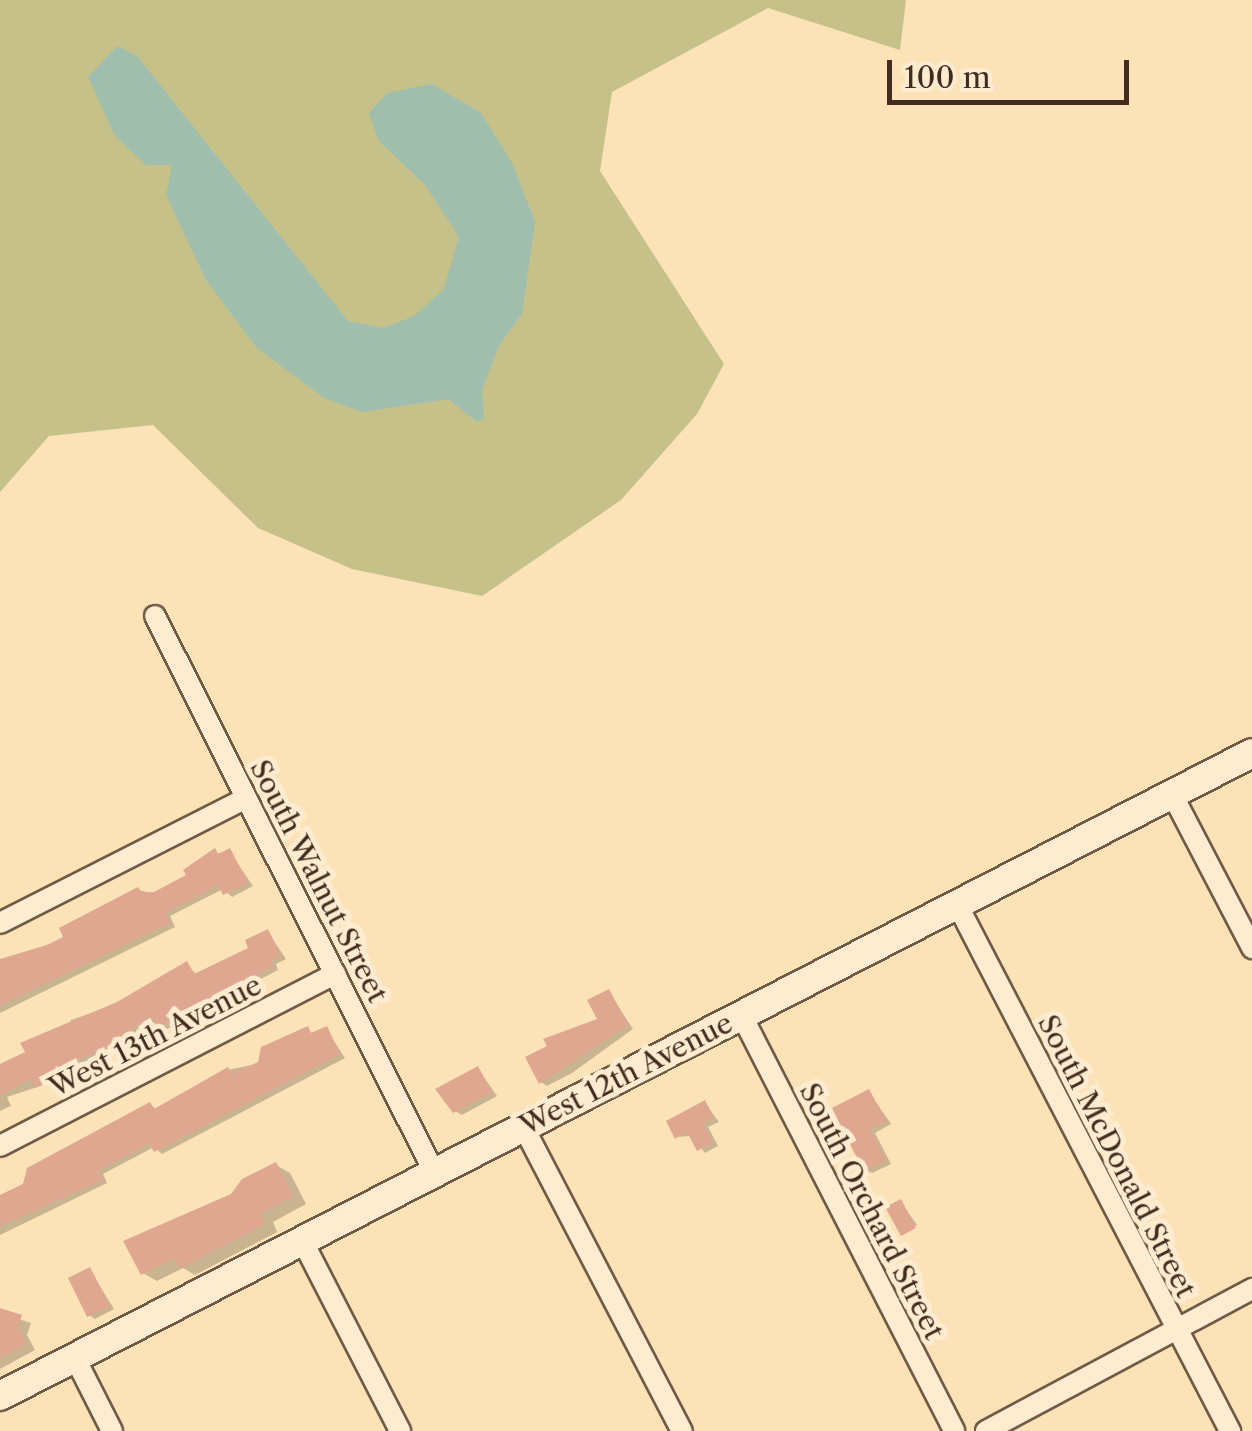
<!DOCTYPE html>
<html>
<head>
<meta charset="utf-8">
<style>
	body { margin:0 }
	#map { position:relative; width:1252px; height:1431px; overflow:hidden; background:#fce2b7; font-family:"Libre Caslon Text",serif }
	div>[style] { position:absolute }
	.green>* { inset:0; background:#c6c189 }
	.water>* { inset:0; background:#9fbead }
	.shadow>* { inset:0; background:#0003 }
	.building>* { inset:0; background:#e0a790 }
	.roads { filter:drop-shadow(2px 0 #705a45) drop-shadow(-2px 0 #705a45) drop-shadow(0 2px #705a45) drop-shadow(0 -2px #705a45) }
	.street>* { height:20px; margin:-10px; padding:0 10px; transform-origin:10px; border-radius:10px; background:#fdecd0 }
	.secondary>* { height:28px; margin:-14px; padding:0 14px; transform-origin:14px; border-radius:14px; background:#fdecd0 }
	span { translate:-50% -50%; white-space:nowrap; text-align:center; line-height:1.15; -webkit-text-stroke:10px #fdecd0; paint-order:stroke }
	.street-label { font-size:28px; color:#422c1f }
	.scale { position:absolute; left:887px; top:60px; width:242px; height:45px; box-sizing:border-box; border:5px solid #422c1f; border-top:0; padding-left:12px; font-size:30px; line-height:35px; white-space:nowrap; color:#422c1f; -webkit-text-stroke:8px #fdecd0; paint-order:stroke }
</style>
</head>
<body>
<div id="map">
	<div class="green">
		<i style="clip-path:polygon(0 0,906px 0,900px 50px,768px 8px,612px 92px,600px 171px,724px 364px,697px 414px,621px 500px,482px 596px,352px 569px,258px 528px,153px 425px,49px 436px,0 492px)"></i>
	</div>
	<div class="water">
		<i style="clip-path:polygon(117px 46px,137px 56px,348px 321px,383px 328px,414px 316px,444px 289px,459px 237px,425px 185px,378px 140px,369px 113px,387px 93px,432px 84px,481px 113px,512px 163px,535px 222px,522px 314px,499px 345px,482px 390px,484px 419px,476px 421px,448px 399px,362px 412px,324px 398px,257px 348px,206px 280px,166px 195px,172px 165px,146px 165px,115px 136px,88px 77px)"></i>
	</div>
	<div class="shadow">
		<i style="clip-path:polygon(229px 851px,253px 886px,232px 897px,223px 889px,170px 916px,175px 927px,0 1013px,0 962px,66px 938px,138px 890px,155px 894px,189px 876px,206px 856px)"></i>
		<i style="clip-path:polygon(268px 932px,286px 959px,276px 964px,278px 970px,165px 1030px,156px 1021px,123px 1050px,79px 1063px,83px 1072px,7px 1097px,11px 1106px,0 1111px,0 1067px,69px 1027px,71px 1020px,118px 1004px,187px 964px,197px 975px,251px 949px)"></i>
		<i style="clip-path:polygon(609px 992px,633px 1029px,572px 1073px,547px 1086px,541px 1082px,600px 1021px)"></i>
		<i style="clip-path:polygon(326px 1029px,345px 1058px,162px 1154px,154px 1147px,103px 1174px,107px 1183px,0 1235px,0 1198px,150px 1105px,158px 1110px,228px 1070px,260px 1063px,278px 1041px)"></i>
		<i style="clip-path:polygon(478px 1069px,497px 1096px,462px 1115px,455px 1111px)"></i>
		<i style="clip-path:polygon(869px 1092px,891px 1124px,875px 1133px,891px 1164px,872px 1173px,866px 1170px)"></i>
		<i style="clip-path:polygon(705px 1103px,719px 1122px,708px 1127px,718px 1146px,705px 1153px,692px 1136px,677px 1137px)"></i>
		<i style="clip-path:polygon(276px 1165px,290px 1173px,306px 1204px,273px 1222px,277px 1232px,195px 1275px,183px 1268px,157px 1281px,143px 1273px)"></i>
		<i style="clip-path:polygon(901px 1202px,917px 1225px,903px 1232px)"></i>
		<i style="clip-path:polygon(90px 1270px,114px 1309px,95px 1319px,89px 1315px)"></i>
		<i style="clip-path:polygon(0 1313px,31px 1323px,27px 1335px,35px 1350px,0 1369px)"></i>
	</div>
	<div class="building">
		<i style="clip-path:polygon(215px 848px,218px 854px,230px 848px,248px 883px,223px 895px,218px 885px,165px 913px,170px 923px,0 1005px,0 959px,47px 945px,63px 937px,59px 928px,138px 887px,142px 893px,154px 892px,186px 875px,183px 870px)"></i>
		<i style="clip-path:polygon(268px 929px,281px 956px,271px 961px,274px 966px,157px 1028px,152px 1017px,135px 1026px,116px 1047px,74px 1060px,79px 1068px,63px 1076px,35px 1088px,31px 1079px,0 1095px,0 1064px,25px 1052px,20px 1043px,117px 1002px,187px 961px,194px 974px,248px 948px,245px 940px)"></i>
		<i style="clip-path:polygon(609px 989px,628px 1025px,539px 1084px,525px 1057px,547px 1046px,543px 1039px,597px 1019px,587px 1000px)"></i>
		<i style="clip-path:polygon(308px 1026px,311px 1033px,327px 1026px,340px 1054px,154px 1152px,149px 1143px,98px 1171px,103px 1180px,0 1226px,0 1195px,23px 1184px,27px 1168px,150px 1102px,154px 1109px,228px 1067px,232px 1074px,258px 1062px,261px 1047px)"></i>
		<i style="clip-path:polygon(478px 1066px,492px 1092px,453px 1113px,435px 1089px)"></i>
		<i style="clip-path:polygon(869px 1089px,886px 1121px,870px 1129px,886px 1160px,864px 1172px,832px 1108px)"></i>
		<i style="clip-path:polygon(705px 1100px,714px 1118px,703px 1124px,713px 1143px,697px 1151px,687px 1132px,675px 1139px,666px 1121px)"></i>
		<i style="clip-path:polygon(276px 1162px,293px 1196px,260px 1214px,265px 1224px,179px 1269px,174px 1258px,141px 1275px,123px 1241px,231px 1194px,242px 1179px)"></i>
		<i style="clip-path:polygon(901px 1199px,916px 1228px,901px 1236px,885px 1207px)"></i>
		<i style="clip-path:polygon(90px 1267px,110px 1306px,87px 1317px,68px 1278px)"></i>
		<i style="clip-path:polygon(0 1308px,22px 1315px,18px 1328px,27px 1344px,0 1358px)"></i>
	</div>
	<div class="roads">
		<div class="street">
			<i style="left:155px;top:616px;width:622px;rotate:63.35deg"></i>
			<i style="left:1172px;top:794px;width:174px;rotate:62.5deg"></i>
			<i style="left:957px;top:904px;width:594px;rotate:62.61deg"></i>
			<i style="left:0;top:923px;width:276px;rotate:-26.9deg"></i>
			<i style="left:742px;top:1016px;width:466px;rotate:62.9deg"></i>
			<i style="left:523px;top:1126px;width:344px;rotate:62.5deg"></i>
			<i style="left:0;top:1146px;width:377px;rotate:-27.2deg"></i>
			<i style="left:302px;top:1240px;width:215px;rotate:62.8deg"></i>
			<i style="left:75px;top:1358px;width:82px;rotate:63.1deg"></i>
			<i style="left:986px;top:1431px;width:302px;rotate:-28.1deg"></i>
		</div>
		<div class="secondary">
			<i style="left:0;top:1396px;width:1407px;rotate:-27.18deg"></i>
		</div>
	</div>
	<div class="street-label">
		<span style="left:319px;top:881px;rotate:63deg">South Walnut Street</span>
		<span style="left:155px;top:1036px;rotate:-27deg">West 13th Avenue</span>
		<span style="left:626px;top:1074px;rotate:-27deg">West 12th Avenue</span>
		<span style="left:1117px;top:1156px;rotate:63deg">South McDonald Street</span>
		<span style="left:872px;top:1211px;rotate:63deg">South Orchard Street</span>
	</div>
	<div class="scale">100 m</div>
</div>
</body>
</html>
